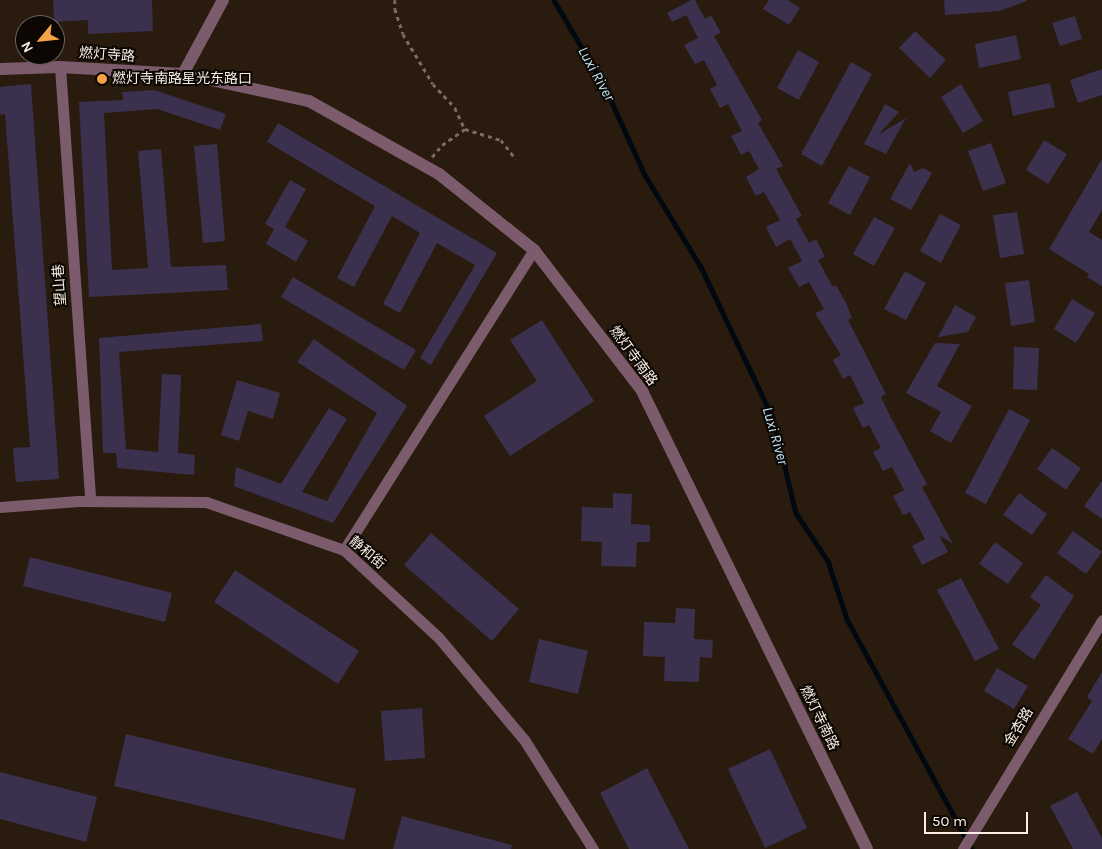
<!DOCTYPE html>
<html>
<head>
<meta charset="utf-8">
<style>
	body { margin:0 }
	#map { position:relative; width:1102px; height:849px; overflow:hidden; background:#291b0d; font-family:Karla,"Noto Sans SC",sans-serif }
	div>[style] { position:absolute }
	.stream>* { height:4.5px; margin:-2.25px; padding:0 2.25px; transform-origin:2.25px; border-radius:2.25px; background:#000810 }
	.building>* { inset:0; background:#3b314e }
	.path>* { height:2.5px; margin-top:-1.25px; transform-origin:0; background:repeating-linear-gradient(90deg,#796c60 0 4px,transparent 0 8px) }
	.minor>* { height:11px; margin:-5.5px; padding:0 5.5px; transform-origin:5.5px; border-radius:5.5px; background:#7c5b6d }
	.tertiary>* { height:12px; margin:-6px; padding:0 6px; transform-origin:6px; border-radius:6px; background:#7c5b6d }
	.dots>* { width:14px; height:14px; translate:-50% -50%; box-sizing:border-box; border:2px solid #0d0703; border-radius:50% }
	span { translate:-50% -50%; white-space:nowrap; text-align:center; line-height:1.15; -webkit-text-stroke:4px #0d0703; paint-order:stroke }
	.street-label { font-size:14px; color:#f8eee5 }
	.poi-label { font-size:14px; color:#f8eee5 }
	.left { translate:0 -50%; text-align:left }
	.water-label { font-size:15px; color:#bde4f7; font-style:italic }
	.north { position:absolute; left:15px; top:15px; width:50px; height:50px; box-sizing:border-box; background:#0d0703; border:1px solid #6b635d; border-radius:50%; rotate:242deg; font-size:14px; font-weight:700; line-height:20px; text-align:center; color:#f8eee5 }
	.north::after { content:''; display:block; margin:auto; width:18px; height:22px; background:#f6a246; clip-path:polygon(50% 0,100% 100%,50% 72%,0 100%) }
	.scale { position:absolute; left:924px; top:812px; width:104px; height:22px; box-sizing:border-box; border:2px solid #f8eee5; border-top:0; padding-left:6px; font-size:15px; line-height:18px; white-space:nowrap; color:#f8eee5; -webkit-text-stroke:4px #0d0703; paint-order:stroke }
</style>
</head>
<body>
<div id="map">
	<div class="stream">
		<i style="left:554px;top:0;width:101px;rotate:59.6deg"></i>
		<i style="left:605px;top:87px;width:97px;rotate:65.6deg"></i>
		<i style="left:645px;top:175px;width:108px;rotate:58.7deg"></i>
		<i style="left:701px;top:267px;width:167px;rotate:64.5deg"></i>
		<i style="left:773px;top:418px;width:98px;rotate:76.4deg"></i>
		<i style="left:796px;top:513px;width:58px;rotate:56.3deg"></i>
		<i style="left:828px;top:561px;width:61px;rotate:71.9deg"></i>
		<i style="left:847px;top:619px;width:262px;rotate:61.5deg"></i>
	</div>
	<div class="building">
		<i style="clip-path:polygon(53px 0,152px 0,153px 31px,88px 34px,88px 20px,54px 22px)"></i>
		<i style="clip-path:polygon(691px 0,695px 0,705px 19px,711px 15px,721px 33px,714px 36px,762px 120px,758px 123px,783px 166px,776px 169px,802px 216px,796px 219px,809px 243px,816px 239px,825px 257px,818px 260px,833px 287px,836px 285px,846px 303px,852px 318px,848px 320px,886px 394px,881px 397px,889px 414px,927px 484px,922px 487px,953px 544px,939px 535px,948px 552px,922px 565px,912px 546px,925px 539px,910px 512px,903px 515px,893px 496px,904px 490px,892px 467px,883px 471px,873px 452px,881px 448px,869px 425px,863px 428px,853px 408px,864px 403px,850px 375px,843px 379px,833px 360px,841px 355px,815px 313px,824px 309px,809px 282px,799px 287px,788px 268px,802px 261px,790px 239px,776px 247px,766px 227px,780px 220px,764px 192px,756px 196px,746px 177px,759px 169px,749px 151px,741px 155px,731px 136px,742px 131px,728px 104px,720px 108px,710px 89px,717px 85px,704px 60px,695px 64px,684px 45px,698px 38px,686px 15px,672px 22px,667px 13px)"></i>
		<i style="clip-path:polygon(769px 0,788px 0,800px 8px,789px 25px,763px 9px)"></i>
		<i style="clip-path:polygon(944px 0,1026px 0,1027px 1px,999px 11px,945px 15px)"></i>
		<i style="clip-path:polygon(1075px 16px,1082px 39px,1060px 46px,1052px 23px)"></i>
		<i style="clip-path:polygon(915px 31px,946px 60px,930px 78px,899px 48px)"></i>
		<i style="clip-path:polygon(1016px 35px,1021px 59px,979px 68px,975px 44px)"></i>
		<i style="clip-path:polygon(798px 50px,819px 62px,799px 100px,777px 88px)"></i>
		<i style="clip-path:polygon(851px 62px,872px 74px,822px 166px,801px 154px)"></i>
		<i style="clip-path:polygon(1102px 69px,1102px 95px,1078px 103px,1070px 80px)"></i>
		<i style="clip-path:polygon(1050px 83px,1055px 107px,1013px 116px,1008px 92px)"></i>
		<i style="clip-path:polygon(31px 84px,59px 479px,16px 482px,13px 448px,30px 447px,5px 114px,0 115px,0 87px)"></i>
		<i style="clip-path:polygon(961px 84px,983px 121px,963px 133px,941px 97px)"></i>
		<i style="clip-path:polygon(154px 90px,226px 114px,220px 130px,157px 109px,104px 113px,112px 270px,148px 268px,138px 151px,161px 149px,171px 267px,226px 265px,228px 290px,89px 297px,79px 102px,123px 100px,122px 92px)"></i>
		<i style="clip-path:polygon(885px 104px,899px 112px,878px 135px,906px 118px,886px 154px,864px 144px)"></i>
		<i style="clip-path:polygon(278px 123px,497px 253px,431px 365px,420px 358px,475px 265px,437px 243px,400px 313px,383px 304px,420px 233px,392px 216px,354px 287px,337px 278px,375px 206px,267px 142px)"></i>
		<i style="clip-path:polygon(1044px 140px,1067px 154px,1048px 184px,1026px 170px)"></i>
		<i style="clip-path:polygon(991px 143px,1006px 183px,983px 191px,968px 151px)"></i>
		<i style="clip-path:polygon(217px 144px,225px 241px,203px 243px,194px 146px)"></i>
		<i style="clip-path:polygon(1102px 159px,1102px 210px,1089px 232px,1102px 240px,1102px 286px,1087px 277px,1089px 274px,1049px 249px)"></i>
		<i style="clip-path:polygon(910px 163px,914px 172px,923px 168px,932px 173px,911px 210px,890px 199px)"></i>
		<i style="clip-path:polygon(849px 166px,870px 177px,850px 215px,828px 203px)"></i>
		<i style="clip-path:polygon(290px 180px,306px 189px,285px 227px,308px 241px,296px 262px,266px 244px,274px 229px,265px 224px)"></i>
		<i style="clip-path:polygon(1017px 212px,1024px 254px,1000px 258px,993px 215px)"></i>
		<i style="clip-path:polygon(940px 214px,961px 225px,941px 263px,920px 251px)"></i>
		<i style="clip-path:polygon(874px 217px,895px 228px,874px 266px,853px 254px)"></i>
		<i style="clip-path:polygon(905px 271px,926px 283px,906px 320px,884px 309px)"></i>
		<i style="clip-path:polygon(293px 277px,416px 350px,404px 370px,281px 297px)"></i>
		<i style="clip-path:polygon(1029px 280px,1035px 322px,1011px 326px,1005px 283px)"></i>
		<i style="clip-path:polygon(1072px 299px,1095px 313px,1076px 343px,1054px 329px)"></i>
		<i style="clip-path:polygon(955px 305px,976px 317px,968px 332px,938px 337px)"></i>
		<i style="clip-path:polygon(542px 320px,594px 401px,510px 456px,484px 416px,537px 381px,510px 340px)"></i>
		<i style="clip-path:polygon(261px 324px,263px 341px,119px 352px,126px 449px,158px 452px,162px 374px,181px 375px,178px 453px,195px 455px,194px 475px,117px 468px,116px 453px,103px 453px,99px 338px)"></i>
		<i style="clip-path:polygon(314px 339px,407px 406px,333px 523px,234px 486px,236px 467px,281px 484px,329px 408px,347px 419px,302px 492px,327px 501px,377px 413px,297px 362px)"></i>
		<i style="clip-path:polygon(935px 343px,960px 344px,937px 386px,972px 406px,951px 443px,930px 431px,941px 412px,906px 393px)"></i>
		<i style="clip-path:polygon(1014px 347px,1039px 348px,1037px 390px,1013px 389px)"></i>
		<i style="clip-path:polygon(237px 380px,280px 393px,273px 419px,248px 411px,239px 441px,221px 435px)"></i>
		<i style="clip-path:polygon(1009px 409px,1030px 420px,986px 504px,965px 493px)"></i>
		<i style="clip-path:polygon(1052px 448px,1081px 468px,1066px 490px,1037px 469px)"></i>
		<i style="clip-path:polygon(1102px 481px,1102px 519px,1084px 506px)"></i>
		<i style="clip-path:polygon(613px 493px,632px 494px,631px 524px,650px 525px,650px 542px,637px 542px,636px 567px,601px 566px,602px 542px,581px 541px,582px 507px,613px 508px)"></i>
		<i style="clip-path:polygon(1019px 493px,1047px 514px,1032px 535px,1003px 515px)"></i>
		<i style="clip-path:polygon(1073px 531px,1102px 552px,1086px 574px,1057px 553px)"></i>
		<i style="clip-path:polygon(431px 533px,519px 609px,492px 641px,404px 565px)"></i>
		<i style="clip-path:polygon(995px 542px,1023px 563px,1008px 584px,979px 564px)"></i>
		<i style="clip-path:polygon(30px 557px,172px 593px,165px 622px,23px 586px)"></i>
		<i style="clip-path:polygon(235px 570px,359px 651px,338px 684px,214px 602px)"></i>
		<i style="clip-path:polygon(1046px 575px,1074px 596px,1034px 660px,1012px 644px,1041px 605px,1030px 597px)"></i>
		<i style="clip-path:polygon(961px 578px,999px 649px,975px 661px,937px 590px)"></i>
		<i style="clip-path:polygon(676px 608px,695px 609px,694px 639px,713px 640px,712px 658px,700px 657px,699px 682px,664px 681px,665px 657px,643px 656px,644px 622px,675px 623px)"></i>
		<i style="clip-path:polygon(539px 639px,588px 651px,578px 694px,529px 682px)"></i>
		<i style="clip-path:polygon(997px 668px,1028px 686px,1014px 709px,984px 691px)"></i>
		<i style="clip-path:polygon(1102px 672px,1102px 739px,1093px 754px,1068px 739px,1092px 701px,1087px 697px)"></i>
		<i style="clip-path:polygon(422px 708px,425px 758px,385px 761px,381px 711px)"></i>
		<i style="clip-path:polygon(126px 734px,356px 789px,344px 840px,114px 786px)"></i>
		<i style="clip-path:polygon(770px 749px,807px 828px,765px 848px,728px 769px)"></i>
		<i style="clip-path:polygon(647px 768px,689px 849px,629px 849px,600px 793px)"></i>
		<i style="clip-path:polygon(0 772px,97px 797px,86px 842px,0 819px)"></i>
		<i style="clip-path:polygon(1077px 792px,1102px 838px,1102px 849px,1073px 849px,1050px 806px)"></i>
		<i style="clip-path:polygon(402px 816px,512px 845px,511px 849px,393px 849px)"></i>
	</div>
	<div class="path">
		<i style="left:395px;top:0;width:9px;rotate:90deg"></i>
		<i style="left:395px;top:9px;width:26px;rotate:72deg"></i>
		<i style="left:403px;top:34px;width:58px;rotate:59deg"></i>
		<i style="left:433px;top:84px;width:33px;rotate:47deg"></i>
		<i style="left:455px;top:108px;width:23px;rotate:65deg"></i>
		<i style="left:465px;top:129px;width:38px;rotate:17deg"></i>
		<i style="left:501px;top:140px;width:24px;rotate:52deg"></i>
		<i style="left:432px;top:157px;width:16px;rotate:-50deg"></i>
		<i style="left:442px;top:145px;width:28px;rotate:-35deg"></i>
	</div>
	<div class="minor">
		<i style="left:60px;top:67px;width:435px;rotate:86deg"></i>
		<i style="left:0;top:507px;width:78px;rotate:-4.4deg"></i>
		<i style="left:78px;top:501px;width:128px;rotate:0.4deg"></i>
		<i style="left:206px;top:502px;width:146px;rotate:19.2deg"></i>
		<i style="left:344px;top:550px;width:129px;rotate:42.8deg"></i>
		<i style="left:439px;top:638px;width:134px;rotate:50.1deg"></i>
		<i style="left:525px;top:741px;width:128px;rotate:57.8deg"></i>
		<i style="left:344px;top:550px;width:355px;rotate:-57.7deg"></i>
		<i style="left:963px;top:849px;width:268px;rotate:-58.7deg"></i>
	</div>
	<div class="tertiary">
		<i style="left:0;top:69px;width:60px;rotate:-1.9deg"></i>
		<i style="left:60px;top:67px;width:123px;rotate:3.3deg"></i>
		<i style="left:183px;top:74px;width:129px;rotate:12.1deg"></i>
		<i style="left:309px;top:101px;width:149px;rotate:29.3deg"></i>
		<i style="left:439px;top:174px;width:122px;rotate:38.7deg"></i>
		<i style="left:534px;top:250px;width:178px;rotate:52.5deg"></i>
		<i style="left:642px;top:391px;width:510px;rotate:63.84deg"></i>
		<i style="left:183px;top:74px;width:84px;rotate:-61.6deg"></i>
	</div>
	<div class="dots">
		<i style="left:102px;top:79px;background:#f6a246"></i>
	</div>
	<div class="street-label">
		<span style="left:107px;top:55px;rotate:4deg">燃灯寺路</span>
		<span style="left:60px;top:285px;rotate:-94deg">望山巷</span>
		<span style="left:633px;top:356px;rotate:54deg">燃灯寺南路</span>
		<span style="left:367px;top:553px;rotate:40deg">静和街</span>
		<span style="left:819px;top:718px;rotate:64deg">燃灯寺南路</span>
		<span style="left:1019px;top:727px;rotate:-59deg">金杏路</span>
	</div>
	<div class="poi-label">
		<span class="left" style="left:112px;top:79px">燃灯寺南路星光东路口</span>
	</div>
	<div class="water-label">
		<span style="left:596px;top:74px;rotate:61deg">Luxi River</span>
		<span style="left:775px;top:436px;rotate:74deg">Luxi River</span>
	</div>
	<div class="north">N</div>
	<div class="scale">50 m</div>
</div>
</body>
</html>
